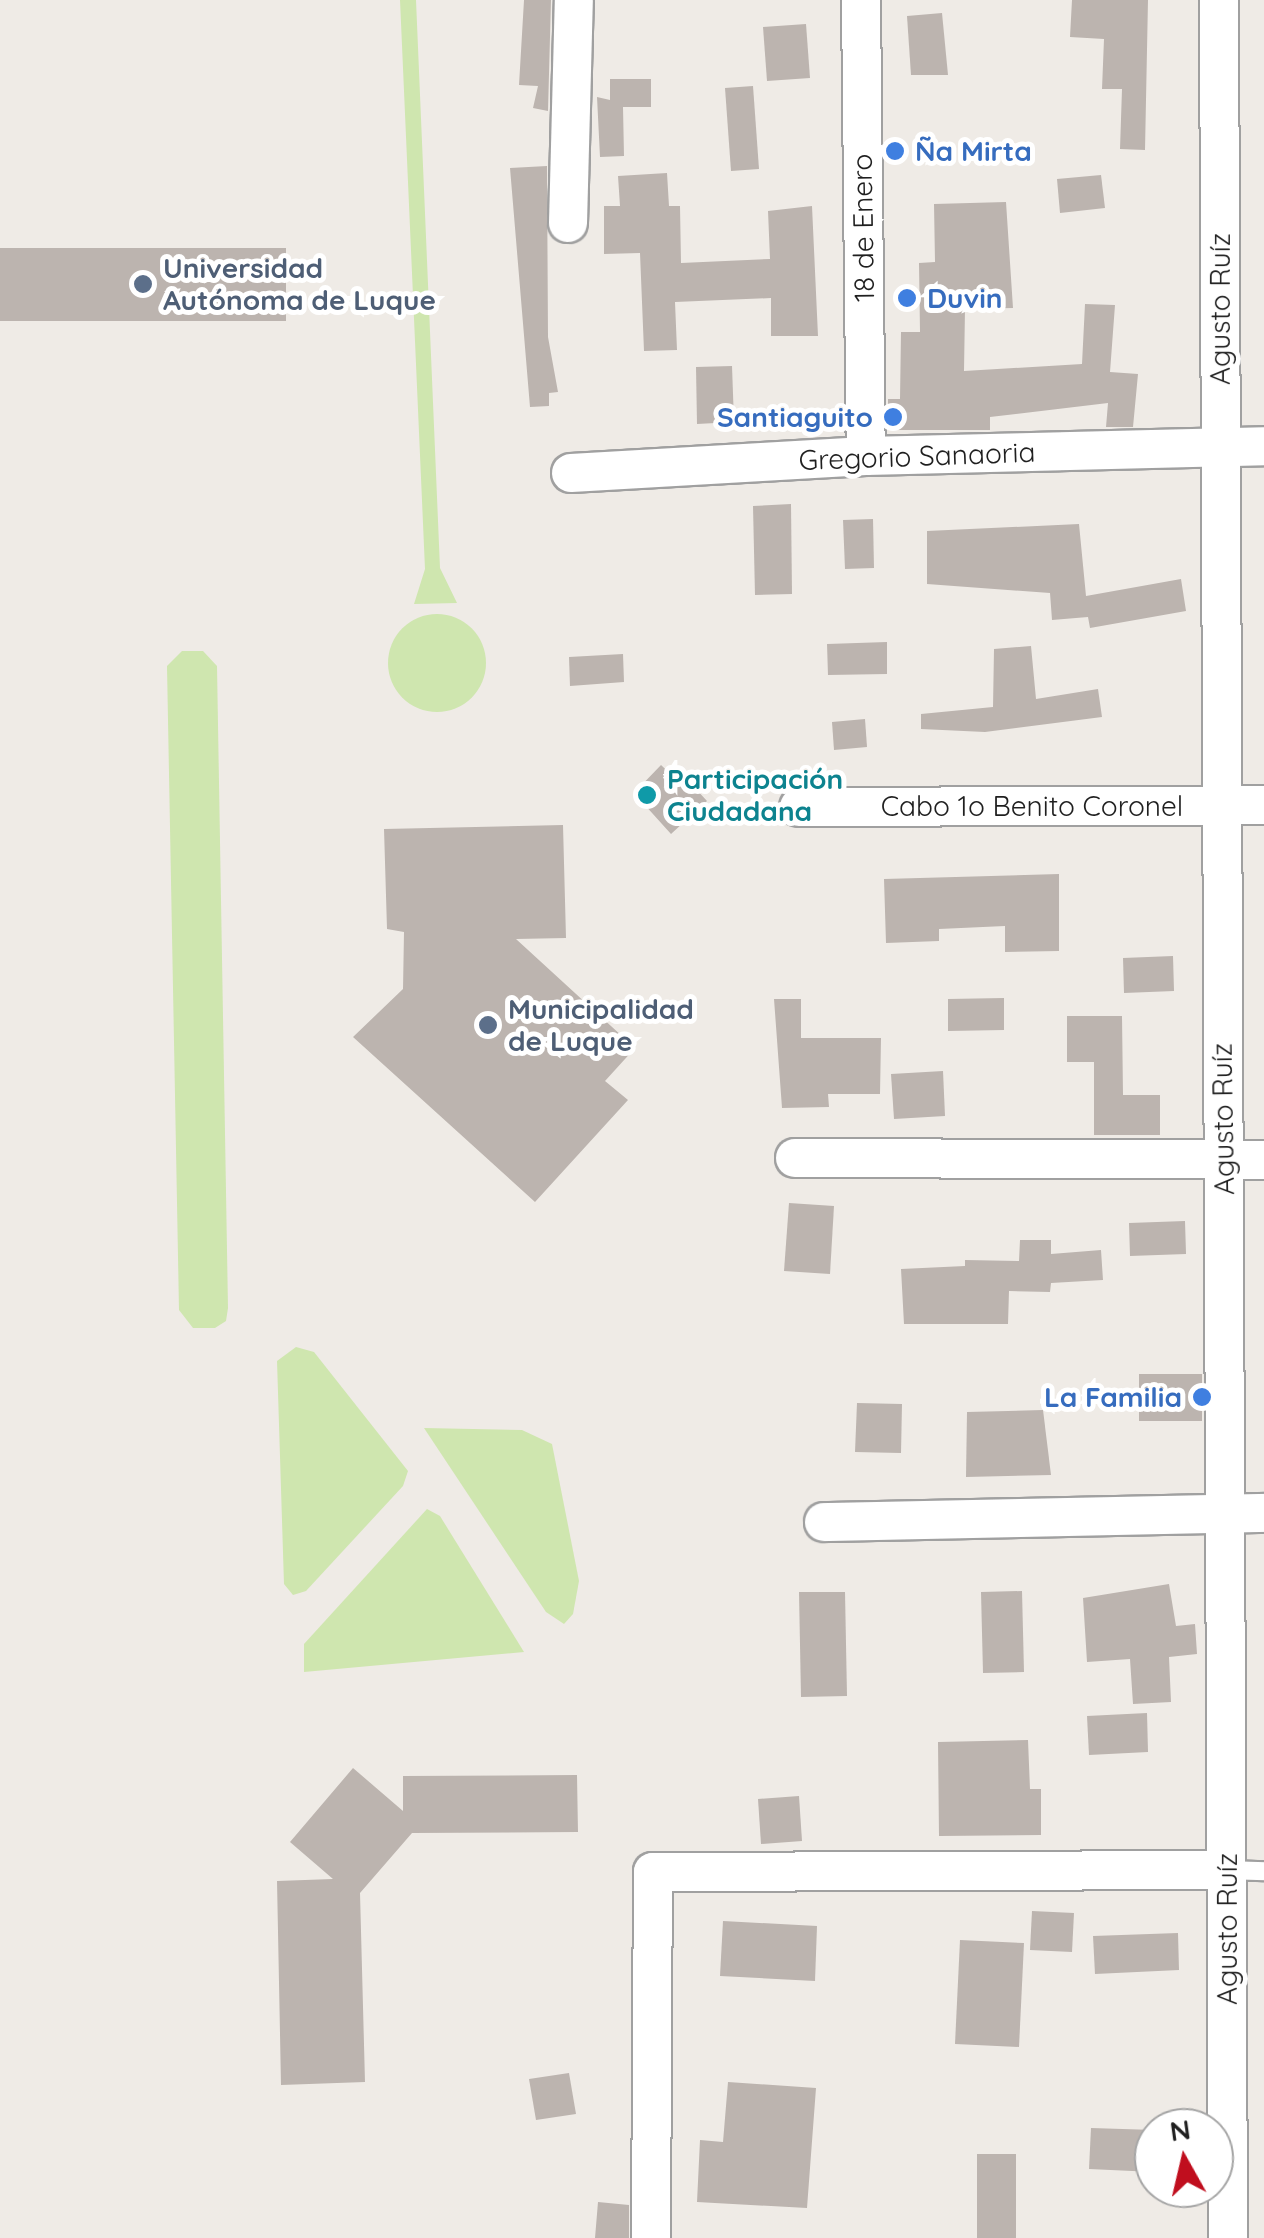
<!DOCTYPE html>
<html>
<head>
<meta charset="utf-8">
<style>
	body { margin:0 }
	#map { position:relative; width:1264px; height:2238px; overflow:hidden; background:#efebe6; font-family:Quicksand,sans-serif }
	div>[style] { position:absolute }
	.grass>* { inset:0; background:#cfe6af }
	.round { border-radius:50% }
	.building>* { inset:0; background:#bcb4af }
	.roads { filter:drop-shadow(2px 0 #a0a0a0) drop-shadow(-2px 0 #a0a0a0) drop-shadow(0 2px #a0a0a0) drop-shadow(0 -2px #a0a0a0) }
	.lane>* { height:18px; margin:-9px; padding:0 9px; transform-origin:9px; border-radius:9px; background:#fff }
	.street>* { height:38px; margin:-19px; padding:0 19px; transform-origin:19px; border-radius:19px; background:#fff }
	.dots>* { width:28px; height:28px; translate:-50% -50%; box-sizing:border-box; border:5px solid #fff; border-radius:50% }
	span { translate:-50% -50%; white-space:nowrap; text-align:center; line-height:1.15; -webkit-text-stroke:10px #fff; paint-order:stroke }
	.shop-label { font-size:28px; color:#366cbe; font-weight:700 }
	.left { translate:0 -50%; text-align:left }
	.right { translate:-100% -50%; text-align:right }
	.street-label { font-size:28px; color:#1f1f1f }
	.service-label { font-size:28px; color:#4e5e75; font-weight:700 }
	.culture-label { font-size:28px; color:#0d838f; font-weight:700 }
	.north { position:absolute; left:1134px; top:2108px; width:100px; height:100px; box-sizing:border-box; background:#fff; border:2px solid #a5a5a5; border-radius:50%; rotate:352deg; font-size:28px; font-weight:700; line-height:40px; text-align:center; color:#1f1f1f }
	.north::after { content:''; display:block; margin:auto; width:35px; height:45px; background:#c00e1e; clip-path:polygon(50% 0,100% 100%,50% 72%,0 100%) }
</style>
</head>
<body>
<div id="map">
	<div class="grass">
		<i style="clip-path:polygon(400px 0,416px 0,440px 568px,457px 603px,414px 604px,425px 569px)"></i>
		<i class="round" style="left:388px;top:614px;width:98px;height:98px"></i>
		<i style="clip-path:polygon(182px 651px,203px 651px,217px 666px,228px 1308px,226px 1321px,215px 1328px,193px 1328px,179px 1310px,167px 666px)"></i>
		<i style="clip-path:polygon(296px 1347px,314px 1352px,408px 1471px,403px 1486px,306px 1591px,293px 1595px,284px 1584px,277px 1361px)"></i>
		<i style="clip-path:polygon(424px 1428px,522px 1430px,552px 1444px,579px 1581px,573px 1614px,564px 1624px,546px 1612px)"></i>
		<i style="clip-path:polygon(427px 1509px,440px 1516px,524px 1652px,304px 1672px,304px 1644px)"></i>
	</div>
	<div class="building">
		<i style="clip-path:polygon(524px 0,551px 0,548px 111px,533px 108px,538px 86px,519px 85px)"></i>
		<i style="clip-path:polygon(1072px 0,1148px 0,1145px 150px,1120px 149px,1122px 89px,1102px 89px,1104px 39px,1070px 37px)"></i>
		<i style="clip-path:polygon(942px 13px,948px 75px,911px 75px,907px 16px)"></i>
		<i style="clip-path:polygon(806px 24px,810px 78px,767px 81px,763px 27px)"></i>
		<i style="clip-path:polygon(610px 79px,651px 79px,651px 107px,623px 107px,624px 156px,600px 157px,597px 97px,610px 100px)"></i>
		<i style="clip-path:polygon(753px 86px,759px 169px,731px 171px,725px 88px)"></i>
		<i style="clip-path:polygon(547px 166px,548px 337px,558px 392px,549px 393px,549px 406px,530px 407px,510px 168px)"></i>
		<i style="clip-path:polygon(667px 173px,669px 206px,680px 206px,681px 263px,770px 259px,768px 211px,812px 206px,818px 336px,771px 336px,771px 298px,675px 302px,677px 350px,644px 351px,640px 253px,604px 254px,604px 206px,620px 206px,618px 176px)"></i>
		<i style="clip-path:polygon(1101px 175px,1105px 208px,1060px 213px,1057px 179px)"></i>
		<i style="clip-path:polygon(1006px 202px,1013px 308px,965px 309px,964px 371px,1082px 364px,1085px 304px,1115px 305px,1110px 372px,1138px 374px,1133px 427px,1106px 427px,1108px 403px,990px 417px,990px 430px,888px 430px,888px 399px,900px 399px,901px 332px,920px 332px,919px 263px,935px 262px,934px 204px)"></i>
		<i style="clip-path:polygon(0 248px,286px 248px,286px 321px,0 321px)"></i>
		<i style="clip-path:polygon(732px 366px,734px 422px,697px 424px,696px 367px)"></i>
		<i style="clip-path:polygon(791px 504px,792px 594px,755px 595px,753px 506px)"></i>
		<i style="clip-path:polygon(873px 519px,874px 568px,845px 569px,843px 520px)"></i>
		<i style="clip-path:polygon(1079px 524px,1086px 596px,1181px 579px,1186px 611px,1090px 628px,1088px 617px,1052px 620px,1050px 593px,927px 584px,927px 531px)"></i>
		<i style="clip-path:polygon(887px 642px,887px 674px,828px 675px,827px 644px)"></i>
		<i style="clip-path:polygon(1031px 646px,1036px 699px,1098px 689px,1102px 717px,985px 732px,921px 729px,921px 714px,993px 707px,994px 649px)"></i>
		<i style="clip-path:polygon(623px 654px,624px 682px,570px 686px,569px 657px)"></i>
		<i style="clip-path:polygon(865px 719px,867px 747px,834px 750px,832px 722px)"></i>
		<i style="clip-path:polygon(661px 765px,678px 781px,684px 776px,707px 801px,671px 834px,634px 793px)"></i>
		<i style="clip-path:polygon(563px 825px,566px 938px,516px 939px,635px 1048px,605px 1081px,628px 1100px,535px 1202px,353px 1037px,403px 989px,404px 932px,387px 929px,384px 829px)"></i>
		<i style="clip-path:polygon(1059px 874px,1059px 951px,1005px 952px,1005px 926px,939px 929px,939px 941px,886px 943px,884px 879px)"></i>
		<i style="clip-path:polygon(1173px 956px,1174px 991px,1124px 993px,1123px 958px)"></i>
		<i style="clip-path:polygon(1004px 998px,1004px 1030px,948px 1031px,948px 999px)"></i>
		<i style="clip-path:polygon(774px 999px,801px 999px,801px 1038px,881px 1038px,880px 1094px,828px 1094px,829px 1107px,782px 1108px)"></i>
		<i style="clip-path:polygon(1067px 1016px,1122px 1016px,1123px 1095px,1160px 1095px,1160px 1135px,1094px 1135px,1094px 1062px,1067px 1062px)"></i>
		<i style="clip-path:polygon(943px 1071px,945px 1116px,894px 1119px,891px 1074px)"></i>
		<i style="clip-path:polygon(789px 1203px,834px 1206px,830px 1274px,784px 1271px)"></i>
		<i style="clip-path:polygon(1185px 1221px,1186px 1254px,1130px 1256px,1129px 1223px)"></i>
		<i style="clip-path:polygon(1020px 1240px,1051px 1240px,1051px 1254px,1101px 1250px,1103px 1280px,1051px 1283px,1050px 1292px,1009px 1291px,1008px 1324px,904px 1324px,901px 1269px,965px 1266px,965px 1260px,1019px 1261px)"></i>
		<i style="clip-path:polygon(1139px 1374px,1202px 1374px,1202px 1421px,1139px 1421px)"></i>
		<i style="clip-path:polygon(857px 1403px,902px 1404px,901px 1453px,855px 1452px)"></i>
		<i style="clip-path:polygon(1043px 1410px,1051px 1475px,966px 1477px,967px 1412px)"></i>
		<i style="clip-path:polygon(1169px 1584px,1176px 1626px,1195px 1624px,1197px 1654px,1169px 1657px,1171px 1702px,1133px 1704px,1130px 1659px,1087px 1662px,1083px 1598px)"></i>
		<i style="clip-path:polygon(1022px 1591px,1024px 1672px,983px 1673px,981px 1592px)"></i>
		<i style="clip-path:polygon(799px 1592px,845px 1592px,847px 1696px,801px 1697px)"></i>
		<i style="clip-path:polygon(1147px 1713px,1148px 1752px,1089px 1755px,1087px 1716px)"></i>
		<i style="clip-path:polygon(1028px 1740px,1030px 1789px,1041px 1789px,1041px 1835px,939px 1836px,938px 1742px)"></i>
		<i style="clip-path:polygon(353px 1768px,403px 1811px,403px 1776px,577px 1775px,578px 1832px,412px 1833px,360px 1893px,365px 2082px,281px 2085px,277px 1881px,333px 1879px,290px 1842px)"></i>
		<i style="clip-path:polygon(799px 1796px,802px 1841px,761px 1844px,758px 1799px)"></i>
		<i style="clip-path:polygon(1032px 1911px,1074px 1913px,1072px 1952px,1030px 1950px)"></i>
		<i style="clip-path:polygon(723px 1921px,817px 1926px,815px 1981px,720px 1976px)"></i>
		<i style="clip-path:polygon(1178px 1933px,1179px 1970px,1095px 1974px,1093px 1936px)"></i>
		<i style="clip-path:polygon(960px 1940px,1024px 1943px,1019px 2047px,955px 2044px)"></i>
		<i style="clip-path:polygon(569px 2073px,576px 2114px,536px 2120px,529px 2079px)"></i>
		<i style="clip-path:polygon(728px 2082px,816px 2088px,807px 2208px,697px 2202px,700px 2140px,723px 2142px)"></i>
		<i style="clip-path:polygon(1091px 2128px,1154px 2130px,1154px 2172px,1089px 2169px)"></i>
		<i style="clip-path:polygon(977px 2154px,1016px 2154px,1016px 2238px,977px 2238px)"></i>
		<i style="clip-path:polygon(598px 2202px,629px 2205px,629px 2238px,595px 2238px)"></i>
	</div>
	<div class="roads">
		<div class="lane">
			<i style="left:1227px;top:1870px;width:37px;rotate:2deg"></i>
		</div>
		<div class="street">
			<i style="left:861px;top:0;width:456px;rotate:89.4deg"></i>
			<i style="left:1219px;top:0;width:2238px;rotate:89.77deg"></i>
			<i style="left:568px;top:223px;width:223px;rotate:-88.5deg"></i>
			<i style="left:571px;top:473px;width:295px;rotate:-3.3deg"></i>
			<i style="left:866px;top:456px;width:398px;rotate:-1.4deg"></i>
			<i style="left:799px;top:807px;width:465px;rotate:-0.2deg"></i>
			<i style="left:795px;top:1158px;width:469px;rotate:0.2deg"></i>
			<i style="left:824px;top:1522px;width:440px;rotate:-1.2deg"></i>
			<i style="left:651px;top:2238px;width:366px;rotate:-89.7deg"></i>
			<i style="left:653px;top:1872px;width:574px;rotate:-0.2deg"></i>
		</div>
	</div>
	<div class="dots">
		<i style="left:895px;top:151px;background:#3f7fe0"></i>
		<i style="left:143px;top:284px;background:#5c6f8a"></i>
		<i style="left:907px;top:298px;background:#3f7fe0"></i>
		<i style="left:893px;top:417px;background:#3f7fe0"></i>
		<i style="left:647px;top:795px;background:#0f9aa8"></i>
		<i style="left:488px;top:1025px;background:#5c6f8a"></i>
		<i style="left:1202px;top:1397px;background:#3f7fe0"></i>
	</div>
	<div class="shop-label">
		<span class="left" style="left:915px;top:151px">Ña Mirta</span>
		<span class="left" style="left:927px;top:298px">Duvin</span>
		<span class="right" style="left:873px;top:417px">Santiaguito</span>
		<span class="right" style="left:1182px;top:1397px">La Familia</span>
	</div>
	<div class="street-label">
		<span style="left:863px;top:228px;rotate:-91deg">18 de Enero</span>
		<span style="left:1220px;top:309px;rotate:-90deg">Agusto Ruíz</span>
		<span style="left:917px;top:456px;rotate:-2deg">Gregorio Sanaoria</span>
		<span style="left:1032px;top:806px">Cabo 1o Benito Coronel</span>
		<span style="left:1223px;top:1119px;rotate:-91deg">Agusto Ruíz</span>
		<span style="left:1227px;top:1929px;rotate:-90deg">Agusto Ruíz</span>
	</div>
	<div class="service-label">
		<span class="left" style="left:163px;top:284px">Universidad<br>Autónoma de Luque</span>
		<span class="left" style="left:508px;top:1025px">Municipalidad<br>de Luque</span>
	</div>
	<div class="culture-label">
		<span class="left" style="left:667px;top:795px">Participación<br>Ciudadana</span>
	</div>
	<div class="north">N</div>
</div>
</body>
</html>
